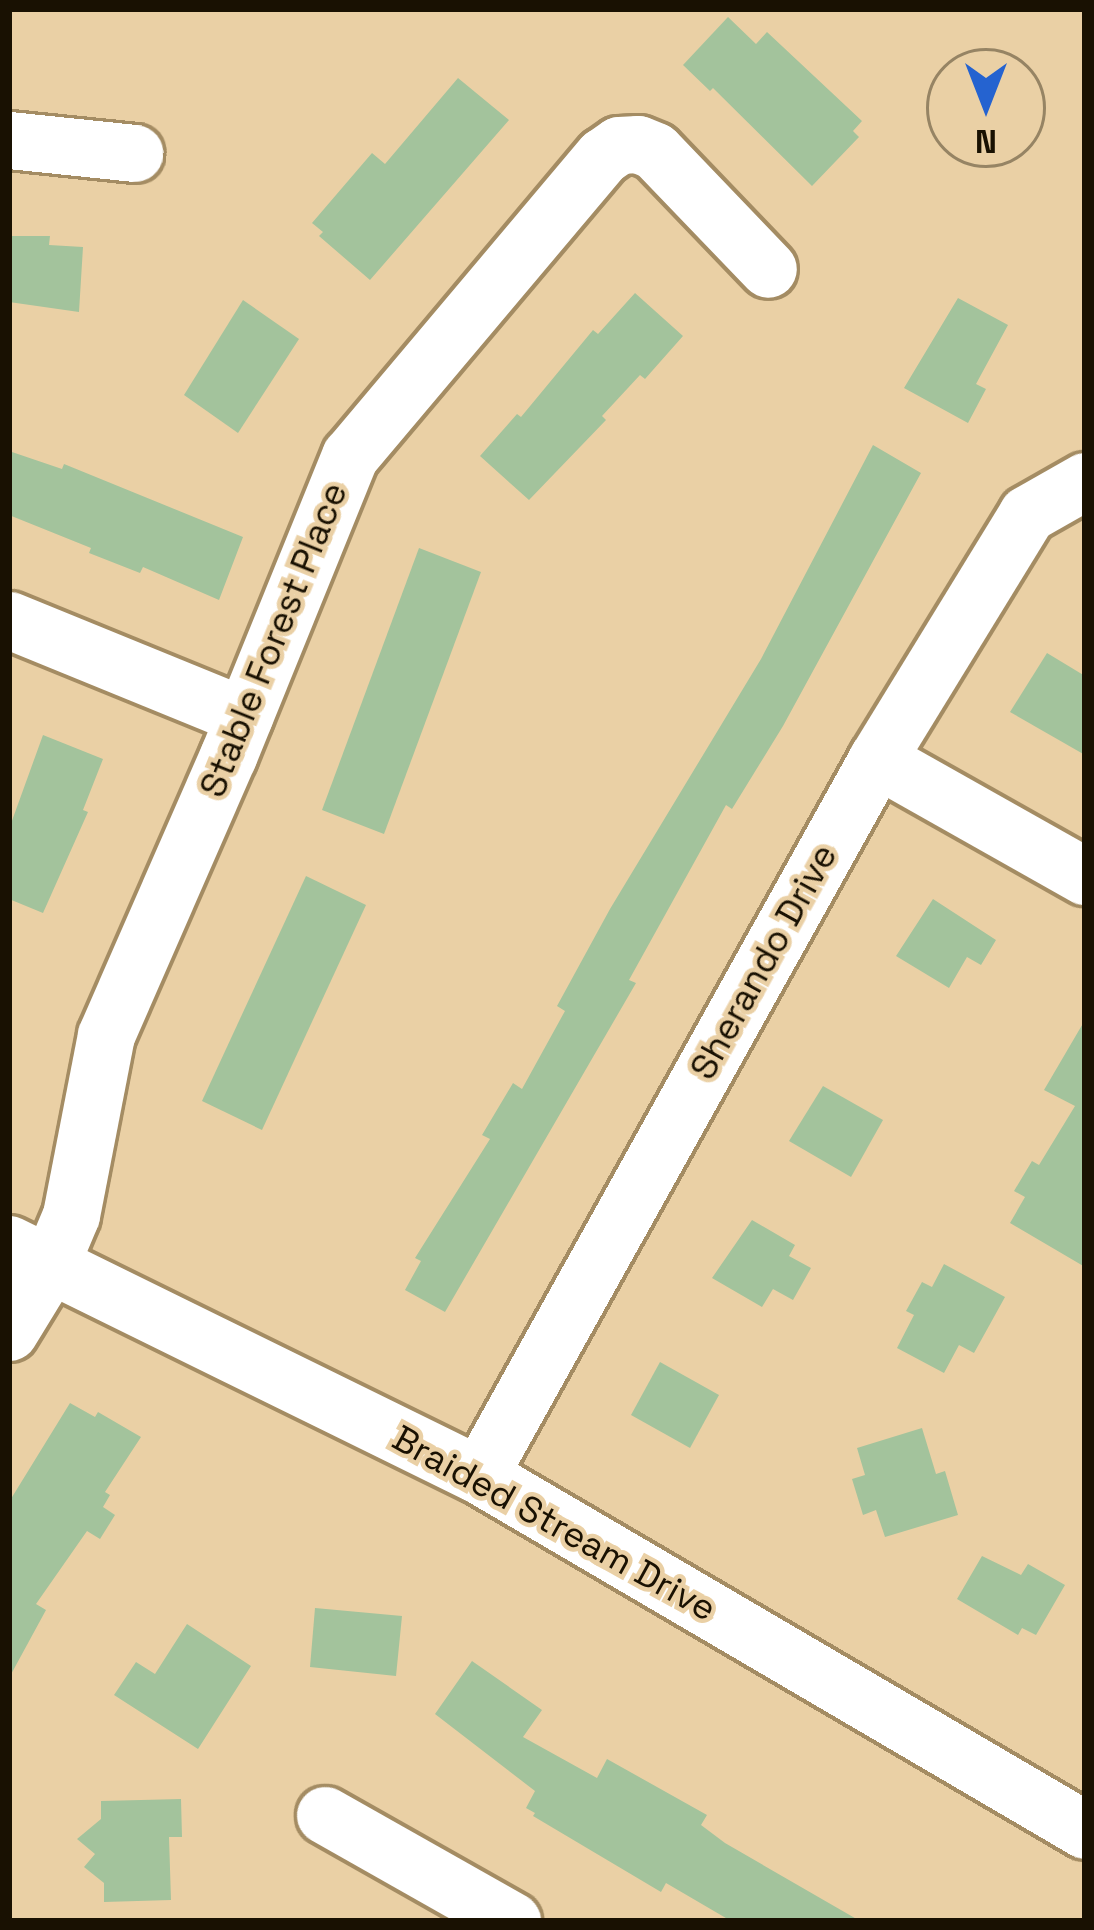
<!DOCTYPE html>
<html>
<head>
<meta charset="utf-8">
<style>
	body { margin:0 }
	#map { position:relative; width:1094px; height:1930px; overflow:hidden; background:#ead0a5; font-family:"Space Grotesk",sans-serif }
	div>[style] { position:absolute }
	.building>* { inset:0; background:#a3c39c }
	.roads { filter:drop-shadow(3px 0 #a48c63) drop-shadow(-3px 0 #a48c63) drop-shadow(0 3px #a48c63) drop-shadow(0 -3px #a48c63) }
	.minor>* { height:57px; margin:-28.5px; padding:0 28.5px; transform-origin:28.5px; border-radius:28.5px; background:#fff }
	span { translate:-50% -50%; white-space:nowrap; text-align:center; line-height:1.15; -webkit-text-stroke:9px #ead0a5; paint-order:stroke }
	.street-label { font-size:36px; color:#191102 }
	.frame { position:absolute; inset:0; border:12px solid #191102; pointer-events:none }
	.north { position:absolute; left:926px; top:48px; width:120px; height:120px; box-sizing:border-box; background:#ead0a5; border:3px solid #968464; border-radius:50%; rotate:180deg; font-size:33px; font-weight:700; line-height:48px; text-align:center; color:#191102 }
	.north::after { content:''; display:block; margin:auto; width:42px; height:54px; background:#2563d0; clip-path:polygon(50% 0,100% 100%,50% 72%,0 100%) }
</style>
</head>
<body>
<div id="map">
	<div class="building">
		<i style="clip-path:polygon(728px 17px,756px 44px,767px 32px,862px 121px,853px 131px,859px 137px,812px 186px,713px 88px,710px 91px,683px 65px)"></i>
		<i style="clip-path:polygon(458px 78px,509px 120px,370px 280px,319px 236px,323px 232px,312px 223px,372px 153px,385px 164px)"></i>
		<i style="clip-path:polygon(9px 236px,50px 236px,49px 245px,83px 247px,79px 312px,9px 302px)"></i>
		<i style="clip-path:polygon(635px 293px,683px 336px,645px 379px,640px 375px,602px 416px,606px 420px,529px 500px,480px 456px,517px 414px,521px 417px,593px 330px,598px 334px)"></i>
		<i style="clip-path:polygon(958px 298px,1008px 325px,976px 384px,986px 389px,968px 423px,904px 388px)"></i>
		<i style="clip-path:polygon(243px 300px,299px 339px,238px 433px,184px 395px)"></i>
		<i style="clip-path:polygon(873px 445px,921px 473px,783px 726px,732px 809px,726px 805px,629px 980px,636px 983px,445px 1312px,405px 1290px,421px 1261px,415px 1258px,490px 1139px,482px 1135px,513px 1083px,522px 1089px,565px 1011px,557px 1006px,610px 909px,761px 659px)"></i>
		<i style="clip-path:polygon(9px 451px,62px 469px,64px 464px,243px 537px,219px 600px,143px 567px,140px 573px,89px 553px,91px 548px,9px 515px)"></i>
		<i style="clip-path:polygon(419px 548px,481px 572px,384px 834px,322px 810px)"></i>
		<i style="clip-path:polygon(1047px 653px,1085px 676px,1085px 755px,1010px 712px)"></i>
		<i style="clip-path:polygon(43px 735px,103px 759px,83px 810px,88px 812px,43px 913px,9px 899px,9px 829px)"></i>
		<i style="clip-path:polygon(306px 876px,366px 905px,262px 1130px,202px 1101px)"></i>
		<i style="clip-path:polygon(933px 899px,996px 940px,981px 965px,967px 957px,949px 988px,896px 956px)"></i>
		<i style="clip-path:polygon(1085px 1020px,1085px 1267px,1010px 1223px,1025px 1197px,1014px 1191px,1032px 1161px,1039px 1165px,1075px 1106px,1044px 1090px)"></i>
		<i style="clip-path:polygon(823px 1086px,883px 1120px,851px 1177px,789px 1141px)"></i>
		<i style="clip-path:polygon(752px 1220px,795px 1245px,789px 1256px,811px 1268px,793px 1300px,773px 1289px,762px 1307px,712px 1278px)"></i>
		<i style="clip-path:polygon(944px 1264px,1005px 1297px,974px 1353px,959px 1345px,944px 1373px,897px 1348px,914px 1315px,906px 1311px,922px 1282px,932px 1287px)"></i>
		<i style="clip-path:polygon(660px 1362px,719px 1395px,690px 1448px,631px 1415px)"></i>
		<i style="clip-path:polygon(70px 1403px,95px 1417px,98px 1412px,141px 1437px,105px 1492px,110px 1495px,103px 1507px,115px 1515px,100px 1539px,87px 1531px,36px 1604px,46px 1610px,9px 1678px,9px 1502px)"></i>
		<i style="clip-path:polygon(922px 1428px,936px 1474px,945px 1471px,958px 1515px,885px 1537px,876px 1510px,863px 1515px,852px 1479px,865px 1475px,857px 1448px)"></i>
		<i style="clip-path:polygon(982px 1556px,1021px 1575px,1028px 1564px,1065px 1585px,1036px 1635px,1022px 1628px,1018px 1635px,957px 1599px)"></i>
		<i style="clip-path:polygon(315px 1608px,402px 1616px,396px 1676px,310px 1667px)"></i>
		<i style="clip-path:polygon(187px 1624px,251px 1666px,198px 1749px,114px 1695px,136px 1662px,155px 1674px)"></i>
		<i style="clip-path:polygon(472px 1661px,542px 1710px,523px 1737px,597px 1778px,607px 1759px,707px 1815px,701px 1825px,725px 1843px,860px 1921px,731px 1921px,666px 1883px,661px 1892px,533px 1816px,535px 1813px,526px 1808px,535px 1791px,435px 1714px)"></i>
		<i style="clip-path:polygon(181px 1799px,182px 1837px,169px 1837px,171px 1900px,104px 1902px,104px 1883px,84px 1867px,95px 1854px,77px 1839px,101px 1819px,101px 1801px)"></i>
	</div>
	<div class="roads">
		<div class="minor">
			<i style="left:9px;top:140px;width:126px;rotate:5.9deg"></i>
			<i style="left:9px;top:620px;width:254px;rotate:22.2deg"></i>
			<i style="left:877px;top:759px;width:239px;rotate:29.4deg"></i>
			<i style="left:9px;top:1244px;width:524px;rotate:26.17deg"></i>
			<i style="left:479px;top:1475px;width:702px;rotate:30.36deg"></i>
			<i style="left:9px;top:1332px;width:79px;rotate:-58.5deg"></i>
			<i style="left:50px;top:1265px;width:54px;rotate:-67.2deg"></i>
			<i style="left:71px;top:1215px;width:183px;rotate:-79deg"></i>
			<i style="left:106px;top:1035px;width:305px;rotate:-66.4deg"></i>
			<i style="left:228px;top:756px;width:324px;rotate:-67.9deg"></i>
			<i style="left:350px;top:456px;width:392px;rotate:-49.9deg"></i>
			<i style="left:603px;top:156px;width:19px;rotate:-35deg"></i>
			<i style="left:619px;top:145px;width:19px;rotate:-3deg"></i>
			<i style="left:638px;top:144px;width:18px;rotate:22deg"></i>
			<i style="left:655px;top:151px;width:163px;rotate:46.2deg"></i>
			<i style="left:479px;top:1475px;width:819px;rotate:-60.93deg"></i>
			<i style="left:877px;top:759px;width:287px;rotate:-58.5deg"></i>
			<i style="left:1027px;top:514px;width:67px;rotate:-29.6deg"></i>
			<i style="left:325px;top:1815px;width:215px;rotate:29.5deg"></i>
		</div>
	</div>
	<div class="street-label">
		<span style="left:274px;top:640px;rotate:-68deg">Stable Forest Place</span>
		<span style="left:764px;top:962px;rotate:-61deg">Sherando Drive</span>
		<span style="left:554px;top:1524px;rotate:29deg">Braided Stream Drive</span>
	</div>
	<div class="frame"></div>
	<div class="north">N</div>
</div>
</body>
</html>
